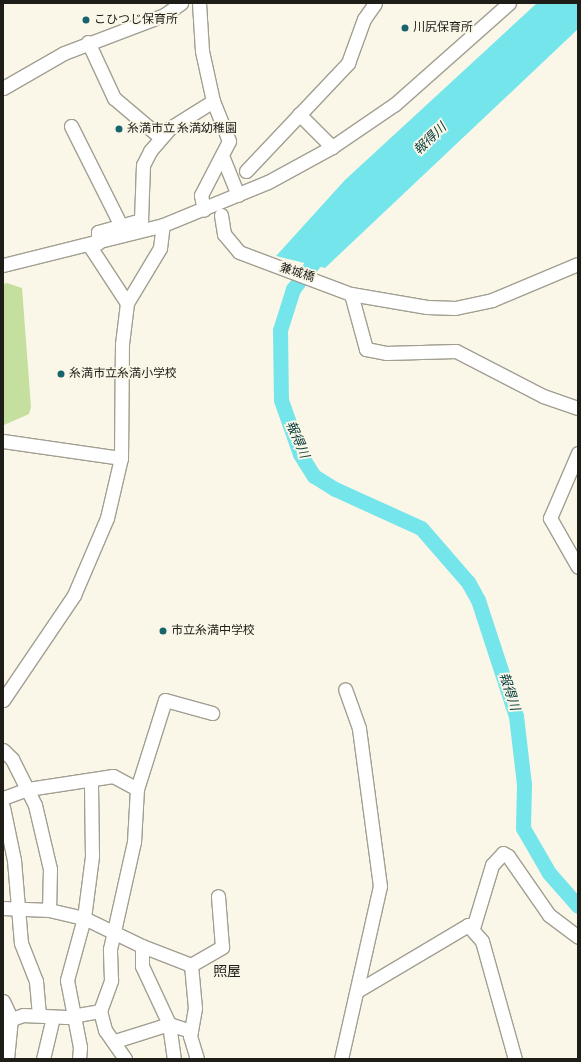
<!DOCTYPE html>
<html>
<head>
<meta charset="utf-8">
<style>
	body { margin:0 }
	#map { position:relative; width:581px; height:1062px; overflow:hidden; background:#faf7e8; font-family:"Alegreya Sans","Noto Sans JP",sans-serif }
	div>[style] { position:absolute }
	.green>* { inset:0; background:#c5df9e }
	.water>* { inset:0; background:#74e5ea }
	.river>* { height:15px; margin:-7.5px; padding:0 7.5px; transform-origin:7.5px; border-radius:7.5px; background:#74e5ea }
	.roads { filter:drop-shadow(1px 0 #a29f92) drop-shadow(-1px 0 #a29f92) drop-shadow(0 1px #a29f92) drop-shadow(0 -1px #a29f92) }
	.minor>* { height:13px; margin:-6.5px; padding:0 6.5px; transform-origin:6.5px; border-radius:6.5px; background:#fff }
	.dots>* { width:11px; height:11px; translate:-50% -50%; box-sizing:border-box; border:2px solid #faf7e8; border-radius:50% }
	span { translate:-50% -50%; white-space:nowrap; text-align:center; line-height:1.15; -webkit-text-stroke:3.5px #faf7e8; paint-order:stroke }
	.poi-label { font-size:12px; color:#1e1d18 }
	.left { translate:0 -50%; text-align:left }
	.street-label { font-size:12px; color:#1e1d18 }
	.water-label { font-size:13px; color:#003739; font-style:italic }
	.quarter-label { font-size:14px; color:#1e1d18 }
	.frame { position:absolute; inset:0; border:4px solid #1e1d18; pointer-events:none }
</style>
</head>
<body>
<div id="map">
	<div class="green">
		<i style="clip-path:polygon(7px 283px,22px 288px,31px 407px,29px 414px,4px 425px,3px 284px)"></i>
	</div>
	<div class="water">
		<i style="clip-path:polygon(537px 3px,578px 3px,578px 29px,325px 268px,276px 256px,345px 180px)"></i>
	</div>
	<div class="river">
		<i style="left:324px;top:249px;width:51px;rotate:127.8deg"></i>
		<i style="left:293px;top:289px;width:43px;rotate:107.6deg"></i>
		<i style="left:280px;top:330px;width:70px;rotate:89.2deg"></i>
		<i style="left:281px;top:400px;width:57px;rotate:70.6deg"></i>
		<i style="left:300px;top:454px;width:26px;rotate:58deg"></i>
		<i style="left:314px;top:476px;width:25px;rotate:32deg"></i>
		<i style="left:335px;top:489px;width:94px;rotate:24.4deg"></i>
		<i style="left:421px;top:528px;width:72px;rotate:49deg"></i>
		<i style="left:468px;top:582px;width:21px;rotate:61deg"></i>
		<i style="left:478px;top:600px;width:122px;rotate:71.9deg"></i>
		<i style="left:516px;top:716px;width:68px;rotate:83.3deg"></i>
		<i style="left:524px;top:784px;width:44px;rotate:91.3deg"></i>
		<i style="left:523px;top:828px;width:52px;rotate:60deg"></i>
		<i style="left:549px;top:873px;width:44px;rotate:48.7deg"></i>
	</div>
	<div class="roads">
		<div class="minor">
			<i style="left:199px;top:3px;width:48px;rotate:86.4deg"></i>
			<i style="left:202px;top:51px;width:51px;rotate:77.6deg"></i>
			<i style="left:213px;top:101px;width:43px;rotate:68.2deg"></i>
			<i style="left:229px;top:141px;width:61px;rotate:117.4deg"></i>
			<i style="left:201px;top:195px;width:15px;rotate:79deg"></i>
			<i style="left:88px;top:42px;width:62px;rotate:65.1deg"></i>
			<i style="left:114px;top:98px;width:60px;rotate:40.3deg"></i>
			<i style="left:3px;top:88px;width:70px;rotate:-29.8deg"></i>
			<i style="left:64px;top:53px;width:107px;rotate:-20.8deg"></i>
			<i style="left:164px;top:15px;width:21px;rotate:-35deg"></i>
			<i style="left:299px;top:114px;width:47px;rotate:45deg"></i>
			<i style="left:71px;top:126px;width:112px;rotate:63.4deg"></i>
			<i style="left:223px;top:158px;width:40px;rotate:68deg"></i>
			<i style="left:246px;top:171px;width:149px;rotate:-46.6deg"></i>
			<i style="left:348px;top:63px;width:47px;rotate:-70deg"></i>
			<i style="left:364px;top:19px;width:19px;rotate:-55deg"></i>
			<i style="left:221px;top:215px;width:19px;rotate:81deg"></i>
			<i style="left:224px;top:234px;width:23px;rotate:50deg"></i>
			<i style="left:239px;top:252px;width:120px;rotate:20.6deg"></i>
			<i style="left:351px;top:294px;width:77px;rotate:9.7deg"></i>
			<i style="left:427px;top:307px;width:28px;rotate:2deg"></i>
			<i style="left:455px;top:308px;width:38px;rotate:-12deg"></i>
			<i style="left:492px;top:300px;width:93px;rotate:-22.7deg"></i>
			<i style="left:98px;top:243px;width:11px;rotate:-90deg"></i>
			<i style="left:98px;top:232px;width:45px;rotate:-15.6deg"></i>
			<i style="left:141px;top:220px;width:55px;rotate:-87.9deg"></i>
			<i style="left:143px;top:165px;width:16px;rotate:-63deg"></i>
			<i style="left:150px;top:151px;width:30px;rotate:-49deg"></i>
			<i style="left:170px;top:128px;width:51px;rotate:-32.1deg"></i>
			<i style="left:89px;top:245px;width:69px;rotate:56.8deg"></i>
			<i style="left:3px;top:265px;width:165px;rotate:-14deg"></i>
			<i style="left:163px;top:225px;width:113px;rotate:-22.3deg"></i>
			<i style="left:268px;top:182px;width:73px;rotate:-28.7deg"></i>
			<i style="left:332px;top:147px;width:76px;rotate:-34.3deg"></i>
			<i style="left:395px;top:104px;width:152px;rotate:-41.5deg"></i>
			<i style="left:351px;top:294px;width:57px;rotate:74.7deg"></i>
			<i style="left:366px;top:349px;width:20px;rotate:11deg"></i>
			<i style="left:386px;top:353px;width:70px;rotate:-1.6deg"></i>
			<i style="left:456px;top:351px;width:98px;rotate:27.3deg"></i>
			<i style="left:543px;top:396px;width:37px;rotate:19deg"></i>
			<i style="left:3px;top:441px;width:119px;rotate:8.2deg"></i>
			<i style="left:578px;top:453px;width:71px;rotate:113.3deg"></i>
			<i style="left:550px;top:518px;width:56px;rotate:60.3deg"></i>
			<i style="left:3px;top:700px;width:127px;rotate:-55.9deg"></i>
			<i style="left:74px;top:595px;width:84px;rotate:-66.8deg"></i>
			<i style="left:107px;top:518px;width:62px;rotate:-76.9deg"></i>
			<i style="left:121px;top:458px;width:114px;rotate:-89.5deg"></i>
			<i style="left:122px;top:344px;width:41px;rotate:-83deg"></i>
			<i style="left:127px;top:303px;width:64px;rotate:-59deg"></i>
			<i style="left:160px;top:248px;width:23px;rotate:-83deg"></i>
			<i style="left:3px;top:750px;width:13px;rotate:45deg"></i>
			<i style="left:12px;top:759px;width:51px;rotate:63.4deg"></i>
			<i style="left:35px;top:805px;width:66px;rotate:76.8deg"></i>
			<i style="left:50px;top:869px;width:41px;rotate:91.4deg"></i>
			<i style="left:3px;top:798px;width:27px;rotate:-20deg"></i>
			<i style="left:28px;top:789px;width:86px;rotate:-8.7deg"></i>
			<i style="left:113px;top:776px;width:27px;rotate:28deg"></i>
			<i style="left:3px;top:807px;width:54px;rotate:78.3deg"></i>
			<i style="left:14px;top:860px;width:83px;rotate:85.2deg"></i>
			<i style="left:21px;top:943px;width:41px;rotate:68.5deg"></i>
			<i style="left:36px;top:981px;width:33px;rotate:85deg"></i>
			<i style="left:3px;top:908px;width:46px;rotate:2.5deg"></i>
			<i style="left:49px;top:910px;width:36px;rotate:13deg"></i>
			<i style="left:84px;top:918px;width:64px;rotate:25.8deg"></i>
			<i style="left:142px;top:946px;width:20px;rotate:90deg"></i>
			<i style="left:142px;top:966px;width:64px;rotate:65deg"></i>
			<i style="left:169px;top:1024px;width:35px;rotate:82deg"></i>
			<i style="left:473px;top:928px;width:66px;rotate:-73.2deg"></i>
			<i style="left:492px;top:865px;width:16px;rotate:-47deg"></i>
			<i style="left:503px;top:853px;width:6px;rotate:31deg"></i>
			<i style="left:508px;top:856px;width:72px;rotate:55.2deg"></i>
			<i style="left:549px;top:915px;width:36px;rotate:37deg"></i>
			<i style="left:142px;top:946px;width:53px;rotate:21.2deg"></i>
			<i style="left:191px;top:965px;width:43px;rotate:84.7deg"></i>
			<i style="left:195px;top:1008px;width:28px;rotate:100deg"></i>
			<i style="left:190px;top:1036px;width:24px;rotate:73deg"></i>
			<i style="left:191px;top:965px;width:36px;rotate:-30deg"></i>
			<i style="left:222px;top:947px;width:51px;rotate:-94.5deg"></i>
			<i style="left:357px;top:991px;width:129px;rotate:-30.7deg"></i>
			<i style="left:468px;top:925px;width:21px;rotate:49deg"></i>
			<i style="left:482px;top:941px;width:123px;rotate:74.4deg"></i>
			<i style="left:3px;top:1001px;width:19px;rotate:65deg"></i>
			<i style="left:11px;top:1018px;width:41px;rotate:95.6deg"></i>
			<i style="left:100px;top:1011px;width:33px;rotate:-70deg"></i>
			<i style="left:111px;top:980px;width:31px;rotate:-92deg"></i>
			<i style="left:110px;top:949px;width:110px;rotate:-77.4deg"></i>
			<i style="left:134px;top:842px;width:53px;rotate:-86.8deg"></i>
			<i style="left:137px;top:789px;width:93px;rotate:-72.5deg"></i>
			<i style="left:165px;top:700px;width:49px;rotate:15.5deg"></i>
			<i style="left:3px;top:1022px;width:21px;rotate:-19deg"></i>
			<i style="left:23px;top:1015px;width:43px;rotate:2.7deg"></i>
			<i style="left:66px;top:1017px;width:35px;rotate:-10deg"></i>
			<i style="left:100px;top:1011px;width:20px;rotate:75deg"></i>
			<i style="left:105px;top:1030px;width:35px;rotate:55deg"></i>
			<i style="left:115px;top:1041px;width:57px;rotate:-17.5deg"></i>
			<i style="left:169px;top:1024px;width:23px;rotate:18deg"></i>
			<i style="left:43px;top:1059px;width:43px;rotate:-76.6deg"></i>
			<i style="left:79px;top:1059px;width:12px;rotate:-85deg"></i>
			<i style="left:80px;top:1047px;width:68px;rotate:-101deg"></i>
			<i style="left:67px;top:980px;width:64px;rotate:-74.7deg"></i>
			<i style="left:84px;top:918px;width:63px;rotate:-82.6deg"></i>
			<i style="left:92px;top:856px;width:76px;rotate:-90.8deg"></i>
			<i style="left:341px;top:1059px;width:177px;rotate:-77.3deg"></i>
			<i style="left:380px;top:886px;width:159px;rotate:-97.6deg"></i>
			<i style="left:359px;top:728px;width:41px;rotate:-109.7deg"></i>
		</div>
	</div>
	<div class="dots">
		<i style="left:86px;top:20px;background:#17646d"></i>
		<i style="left:405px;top:28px;background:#17646d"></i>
		<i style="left:119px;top:129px;background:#17646d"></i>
		<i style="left:61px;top:374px;background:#17646d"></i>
		<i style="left:163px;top:631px;background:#17646d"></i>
	</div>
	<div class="poi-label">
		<span class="left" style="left:94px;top:20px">こひつじ保育所</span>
		<span class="left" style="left:413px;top:28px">川尻保育所</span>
		<span class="left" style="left:127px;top:129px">糸満市立 糸満幼稚園</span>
		<span class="left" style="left:69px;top:374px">糸満市立糸満小学校</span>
		<span class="left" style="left:171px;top:631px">市立糸満中学校</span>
	</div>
	<div class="street-label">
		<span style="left:297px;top:273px;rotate:18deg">兼城橋</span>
	</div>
	<div class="water-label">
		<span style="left:431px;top:140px;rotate:-44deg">報得川</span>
		<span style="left:296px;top:440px;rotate:67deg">報得川</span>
		<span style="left:508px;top:692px;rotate:72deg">報得川</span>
	</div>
	<div class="quarter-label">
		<span style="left:227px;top:972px">照屋</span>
	</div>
	<div class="frame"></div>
</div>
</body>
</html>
